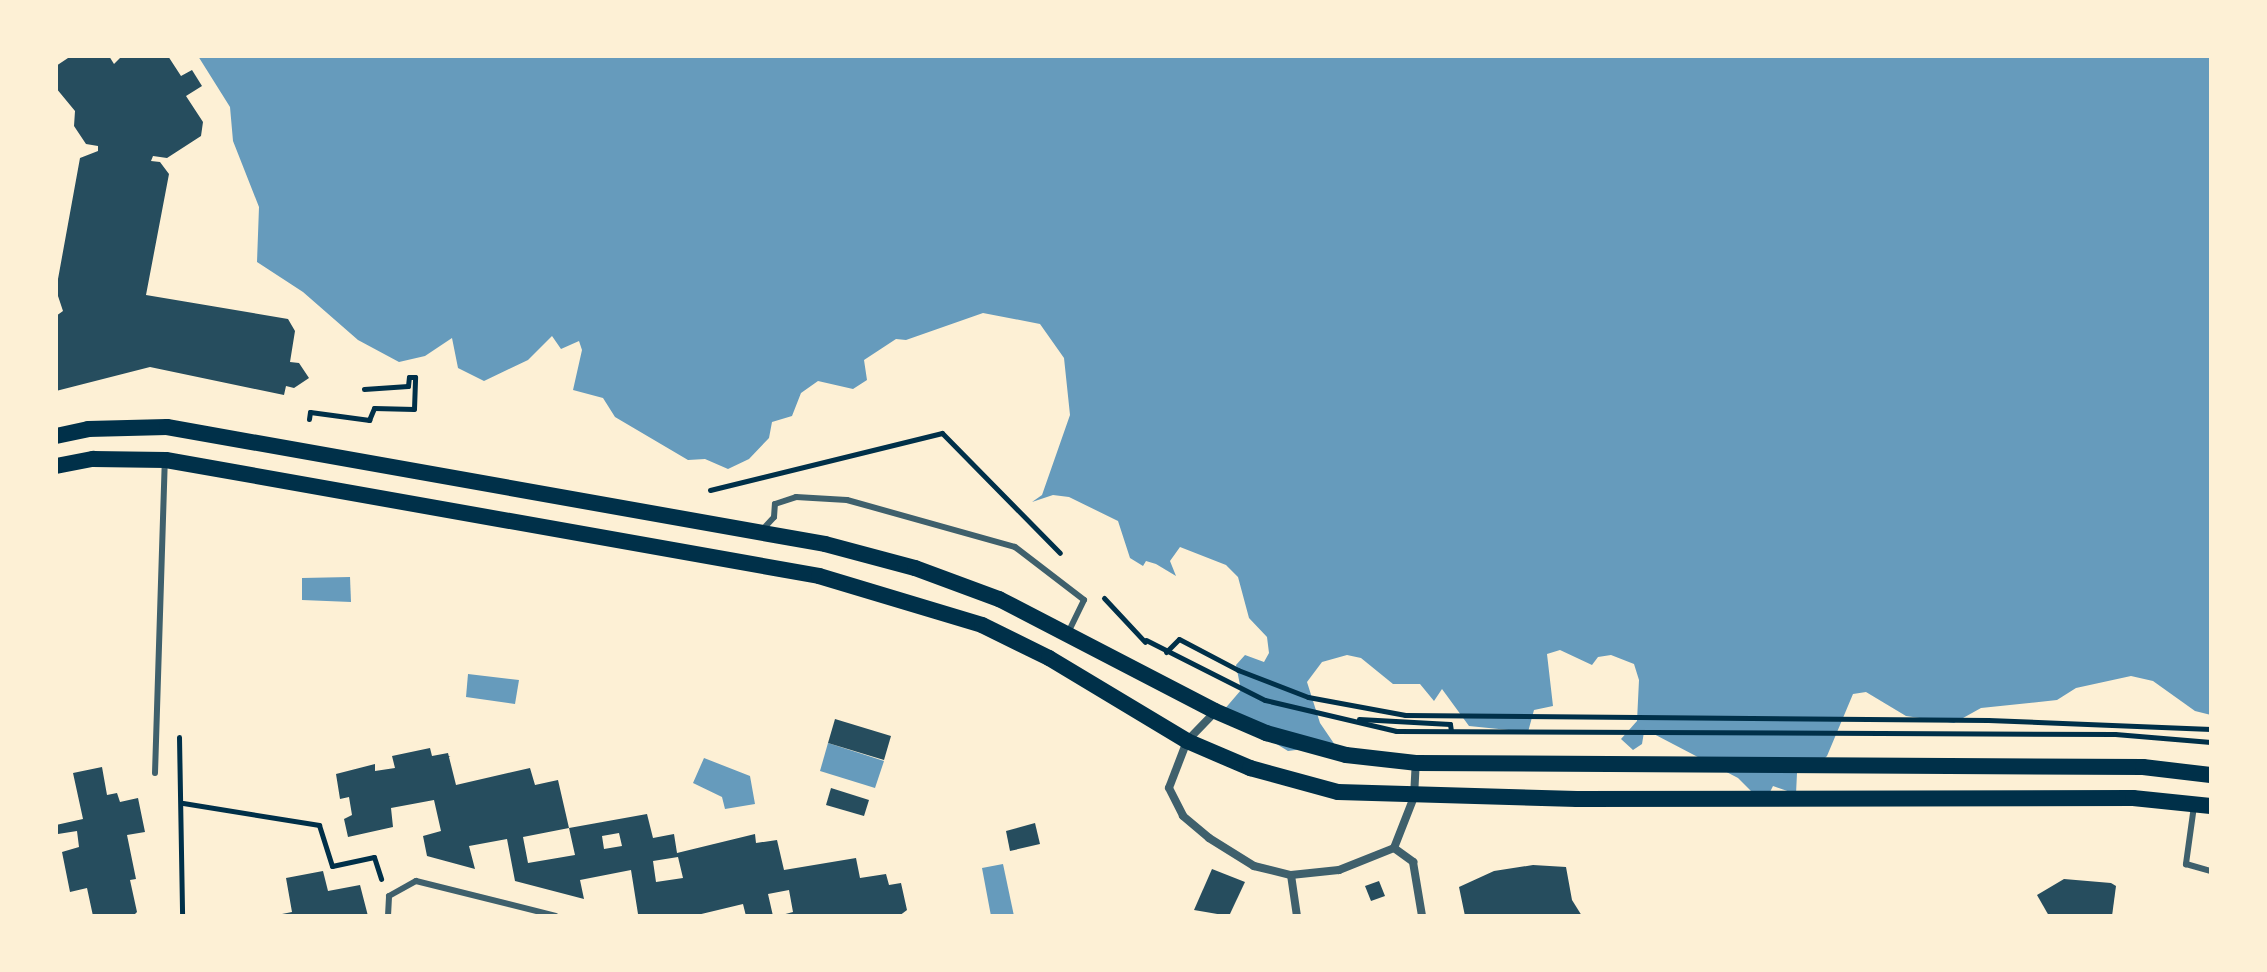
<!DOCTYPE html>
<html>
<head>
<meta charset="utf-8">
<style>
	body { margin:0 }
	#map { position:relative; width:2267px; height:972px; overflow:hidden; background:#fdf0d5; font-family:Spectral,serif }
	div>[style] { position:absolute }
	.water>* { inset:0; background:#669bbc }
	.building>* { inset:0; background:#264d5e }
	.path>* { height:5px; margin:-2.5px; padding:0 2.5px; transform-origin:2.5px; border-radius:2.5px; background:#003049 }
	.service>* { height:6px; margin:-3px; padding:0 3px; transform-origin:3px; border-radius:3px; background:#3f606c }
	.minor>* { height:8px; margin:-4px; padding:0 4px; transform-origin:4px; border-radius:4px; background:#3f606c }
	.secondary>* { height:16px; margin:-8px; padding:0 8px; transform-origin:8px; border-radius:8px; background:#003049 }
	span { translate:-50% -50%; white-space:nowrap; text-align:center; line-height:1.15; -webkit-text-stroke:6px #fdf0d5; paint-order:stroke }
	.frame { position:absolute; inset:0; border:58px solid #fdf0d5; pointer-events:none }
</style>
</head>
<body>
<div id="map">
	<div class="water">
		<i style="clip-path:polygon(198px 56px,2211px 56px,2211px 715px,2195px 711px,2153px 681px,2131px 676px,2076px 688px,2057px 700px,1981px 708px,1954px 723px,1906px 716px,1866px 692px,1853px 694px,1827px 756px,1817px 766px,1797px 773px,1796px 794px,1773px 786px,1769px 794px,1755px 795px,1738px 778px,1650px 732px,1644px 732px,1642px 744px,1633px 750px,1621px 739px,1637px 721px,1639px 680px,1634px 664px,1611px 655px,1598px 657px,1592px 665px,1560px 650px,1547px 654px,1553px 706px,1534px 710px,1528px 732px,1469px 726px,1442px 689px,1434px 701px,1420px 684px,1393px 684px,1361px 658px,1347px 655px,1322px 662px,1307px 682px,1320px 723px,1335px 745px,1288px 751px,1223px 711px,1241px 690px,1236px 665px,1245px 655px,1264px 662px,1269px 653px,1267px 637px,1249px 618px,1238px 577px,1226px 565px,1180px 547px,1170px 561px,1176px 576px,1156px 564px,1146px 561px,1143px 566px,1130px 558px,1118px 521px,1069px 497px,1053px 495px,1032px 502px,1042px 495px,1070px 415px,1064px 358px,1040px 324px,983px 313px,906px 340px,896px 339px,864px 360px,867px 380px,853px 389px,818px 381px,801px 393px,792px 416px,772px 422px,769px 438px,749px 459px,728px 469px,705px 459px,688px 460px,615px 417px,603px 398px,573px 390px,582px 350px,579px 341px,561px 349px,552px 336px,528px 360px,484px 381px,458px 368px,452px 338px,425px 356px,399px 362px,358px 340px,303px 292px,257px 262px,259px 207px,233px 141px,230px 107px)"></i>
		<i style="clip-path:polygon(350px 577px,351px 602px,302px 600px,302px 578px)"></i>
		<i style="clip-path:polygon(468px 674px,519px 680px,515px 704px,466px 697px)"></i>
		<i style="clip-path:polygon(828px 743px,884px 761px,875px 788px,820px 771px)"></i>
		<i style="clip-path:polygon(704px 758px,750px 776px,755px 804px,725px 809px,722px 797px,693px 783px)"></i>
		<i style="clip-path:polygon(1003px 864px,1014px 916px,991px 916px,982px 868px)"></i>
	</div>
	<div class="building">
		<i style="clip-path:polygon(71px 56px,109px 56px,114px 64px,122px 56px,168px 56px,181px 76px,192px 70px,202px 86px,186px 96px,203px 122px,201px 136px,167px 158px,153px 156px,151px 161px,160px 162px,169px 174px,146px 295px,288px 319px,295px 331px,290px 362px,299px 363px,309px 378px,294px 388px,286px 386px,284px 395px,150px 367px,56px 391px,56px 316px,63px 311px,56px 290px,80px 158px,98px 151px,98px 146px,86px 144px,74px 126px,75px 111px,56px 88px,56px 66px)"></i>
		<i style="clip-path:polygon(835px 719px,891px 736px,884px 760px,828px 743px)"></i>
		<i style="clip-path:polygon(evenodd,430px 748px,432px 756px,448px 753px,456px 785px,530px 768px,535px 785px,558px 780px,569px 828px,523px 837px,528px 863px,575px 855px,569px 828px,647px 814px,653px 838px,674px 834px,677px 853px,755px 834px,756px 843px,777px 840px,784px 870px,856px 858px,860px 878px,886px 874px,889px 885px,901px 883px,907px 910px,899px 916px,778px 916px,793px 912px,789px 890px,768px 894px,773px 916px,746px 916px,743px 904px,693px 916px,647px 916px,638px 914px,631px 870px,580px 880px,584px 899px,515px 881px,507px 839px,469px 846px,475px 869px,427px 856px,423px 836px,441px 831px,434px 800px,391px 808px,393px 827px,348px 837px,344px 819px,352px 815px,349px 797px,340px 799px,336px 774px,375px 764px,375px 771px,395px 768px,392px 756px,430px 748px,619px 833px,622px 846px,604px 849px,602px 836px,619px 833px,430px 748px,678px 857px,683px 878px,656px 882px,653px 861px,678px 857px)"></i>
		<i style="clip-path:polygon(102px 767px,107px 795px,117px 793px,120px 802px,138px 798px,145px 832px,127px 835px,136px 879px,130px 880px,137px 912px,133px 916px,93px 916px,87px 888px,70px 892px,62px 852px,79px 847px,77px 831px,58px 834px,56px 825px,83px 819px,73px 773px)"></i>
		<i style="clip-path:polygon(831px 788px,869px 800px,864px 816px,826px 805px)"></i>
		<i style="clip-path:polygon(1035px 823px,1040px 844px,1010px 851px,1006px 831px)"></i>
		<i style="clip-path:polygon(1533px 865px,1566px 867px,1572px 900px,1582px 916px,1465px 916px,1459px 887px,1494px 871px)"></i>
		<i style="clip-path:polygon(1212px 869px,1245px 882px,1229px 916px,1194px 910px)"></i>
		<i style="clip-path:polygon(323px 871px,328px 891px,360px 885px,368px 916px,272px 916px,292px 912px,286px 878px)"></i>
		<i style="clip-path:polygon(2064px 879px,2111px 883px,2116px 886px,2112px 916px,2049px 916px,2037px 895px)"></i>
		<i style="clip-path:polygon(1379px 881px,1385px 896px,1371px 901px,1365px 886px)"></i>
	</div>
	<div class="path">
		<i style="left:364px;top:389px;width:44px;rotate:-3.9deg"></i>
		<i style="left:408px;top:386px;width:9px;rotate:-84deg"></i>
		<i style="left:409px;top:377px;width:6px"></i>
		<i style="left:309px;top:419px;width:7px;rotate:-82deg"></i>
		<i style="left:310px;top:412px;width:60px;rotate:7.7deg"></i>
		<i style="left:369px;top:420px;width:13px;rotate:-67deg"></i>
		<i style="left:374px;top:408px;width:40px;rotate:1.4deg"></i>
		<i style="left:414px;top:409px;width:32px;rotate:-88deg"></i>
		<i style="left:710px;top:490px;width:239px;rotate:-13.8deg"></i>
		<i style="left:942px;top:433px;width:168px;rotate:45.5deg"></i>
		<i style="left:1104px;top:598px;width:60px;rotate:47deg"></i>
		<i style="left:1146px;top:640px;width:133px;rotate:26.8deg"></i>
		<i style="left:1265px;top:700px;width:135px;rotate:13.3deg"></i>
		<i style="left:1396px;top:731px;width:719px;rotate:0.24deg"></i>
		<i style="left:2115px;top:734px;width:96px;rotate:4.8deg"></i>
		<i style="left:1166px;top:652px;width:18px;rotate:-45deg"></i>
		<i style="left:1179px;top:639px;width:67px;rotate:27.7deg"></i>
		<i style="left:1238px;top:670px;width:75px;rotate:21.1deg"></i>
		<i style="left:1308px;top:697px;width:99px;rotate:10.5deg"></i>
		<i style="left:1405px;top:715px;width:583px;rotate:0.49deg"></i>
		<i style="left:1988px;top:720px;width:223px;rotate:2.3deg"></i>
		<i style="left:1359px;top:719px;width:91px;rotate:3.1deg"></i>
		<i style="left:1450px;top:724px;width:7px;rotate:82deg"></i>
		<i style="left:179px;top:737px;width:179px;rotate:89deg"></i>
		<i style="left:183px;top:803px;width:138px;rotate:9.2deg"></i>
		<i style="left:319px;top:825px;width:43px;rotate:72.4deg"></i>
		<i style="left:332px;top:866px;width:43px;rotate:-12.1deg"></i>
		<i style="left:374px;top:857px;width:23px;rotate:72deg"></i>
	</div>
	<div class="service">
		<i style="left:763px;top:529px;width:16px;rotate:-47deg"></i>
		<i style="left:774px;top:517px;width:13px;rotate:-86deg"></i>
		<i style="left:775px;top:504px;width:22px;rotate:-18deg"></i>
		<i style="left:796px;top:497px;width:51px;rotate:3.4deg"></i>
		<i style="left:847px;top:500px;width:174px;rotate:15.6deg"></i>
		<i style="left:1015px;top:547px;width:87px;rotate:37.5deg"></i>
		<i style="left:1084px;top:600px;width:37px;rotate:116deg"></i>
		<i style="left:155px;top:773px;width:310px;rotate:-88.2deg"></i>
		<i style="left:2194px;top:806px;width:59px;rotate:97.9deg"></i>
		<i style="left:2186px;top:864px;width:26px;rotate:16deg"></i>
		<i style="left:388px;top:916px;width:20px;rotate:-87deg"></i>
		<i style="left:389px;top:896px;width:31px;rotate:-29deg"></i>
		<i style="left:416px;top:881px;width:144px;rotate:14deg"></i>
	</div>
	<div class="minor">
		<i style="left:1215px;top:712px;width:40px;rotate:134deg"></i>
		<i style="left:1187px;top:741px;width:50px;rotate:111deg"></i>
		<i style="left:1169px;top:788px;width:31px;rotate:63deg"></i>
		<i style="left:1183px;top:816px;width:34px;rotate:40deg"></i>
		<i style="left:1209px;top:838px;width:53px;rotate:31.9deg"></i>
		<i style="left:1254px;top:866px;width:38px;rotate:14deg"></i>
		<i style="left:1291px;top:875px;width:48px;rotate:-5.9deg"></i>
		<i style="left:1339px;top:870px;width:59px;rotate:-21.8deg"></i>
		<i style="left:1394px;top:848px;width:55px;rotate:-68.6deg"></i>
		<i style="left:1414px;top:797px;width:34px;rotate:-87deg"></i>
		<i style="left:1394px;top:848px;width:24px;rotate:36deg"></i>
		<i style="left:1413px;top:862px;width:55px;rotate:80.5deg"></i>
		<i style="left:1291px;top:875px;width:41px;rotate:81.7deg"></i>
	</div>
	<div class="secondary">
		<i style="left:56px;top:436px;width:33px;rotate:-12deg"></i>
		<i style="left:88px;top:429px;width:79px;rotate:-1.5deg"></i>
		<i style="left:167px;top:427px;width:668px;rotate:10.08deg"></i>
		<i style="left:825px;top:544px;width:93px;rotate:14.9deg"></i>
		<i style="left:915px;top:568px;width:90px;rotate:20.3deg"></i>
		<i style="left:999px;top:599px;width:243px;rotate:27.4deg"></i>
		<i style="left:1215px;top:711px;width:56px;rotate:23.3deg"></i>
		<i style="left:1266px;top:733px;width:83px;rotate:15.4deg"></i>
		<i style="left:1346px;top:755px;width:70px;rotate:6.5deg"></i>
		<i style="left:1416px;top:763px;width:727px;rotate:0.32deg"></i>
		<i style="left:2143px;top:767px;width:68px;rotate:6.7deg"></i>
		<i style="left:56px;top:466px;width:38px;rotate:-11deg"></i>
		<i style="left:93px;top:459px;width:73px;rotate:0.8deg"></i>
		<i style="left:166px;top:460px;width:663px;rotate:10.07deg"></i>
		<i style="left:819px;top:576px;width:170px;rotate:16.7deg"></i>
		<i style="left:982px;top:625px;width:75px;rotate:26.2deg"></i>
		<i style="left:1049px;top:658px;width:161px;rotate:31deg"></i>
		<i style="left:1187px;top:741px;width:69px;rotate:23.2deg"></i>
		<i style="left:1250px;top:768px;width:91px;rotate:15.3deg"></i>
		<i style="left:1338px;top:792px;width:239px;rotate:1.7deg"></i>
		<i style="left:1577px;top:799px;width:556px;rotate:-0.1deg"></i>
		<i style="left:2133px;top:798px;width:78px;rotate:5.9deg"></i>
	</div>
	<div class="frame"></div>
</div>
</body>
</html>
